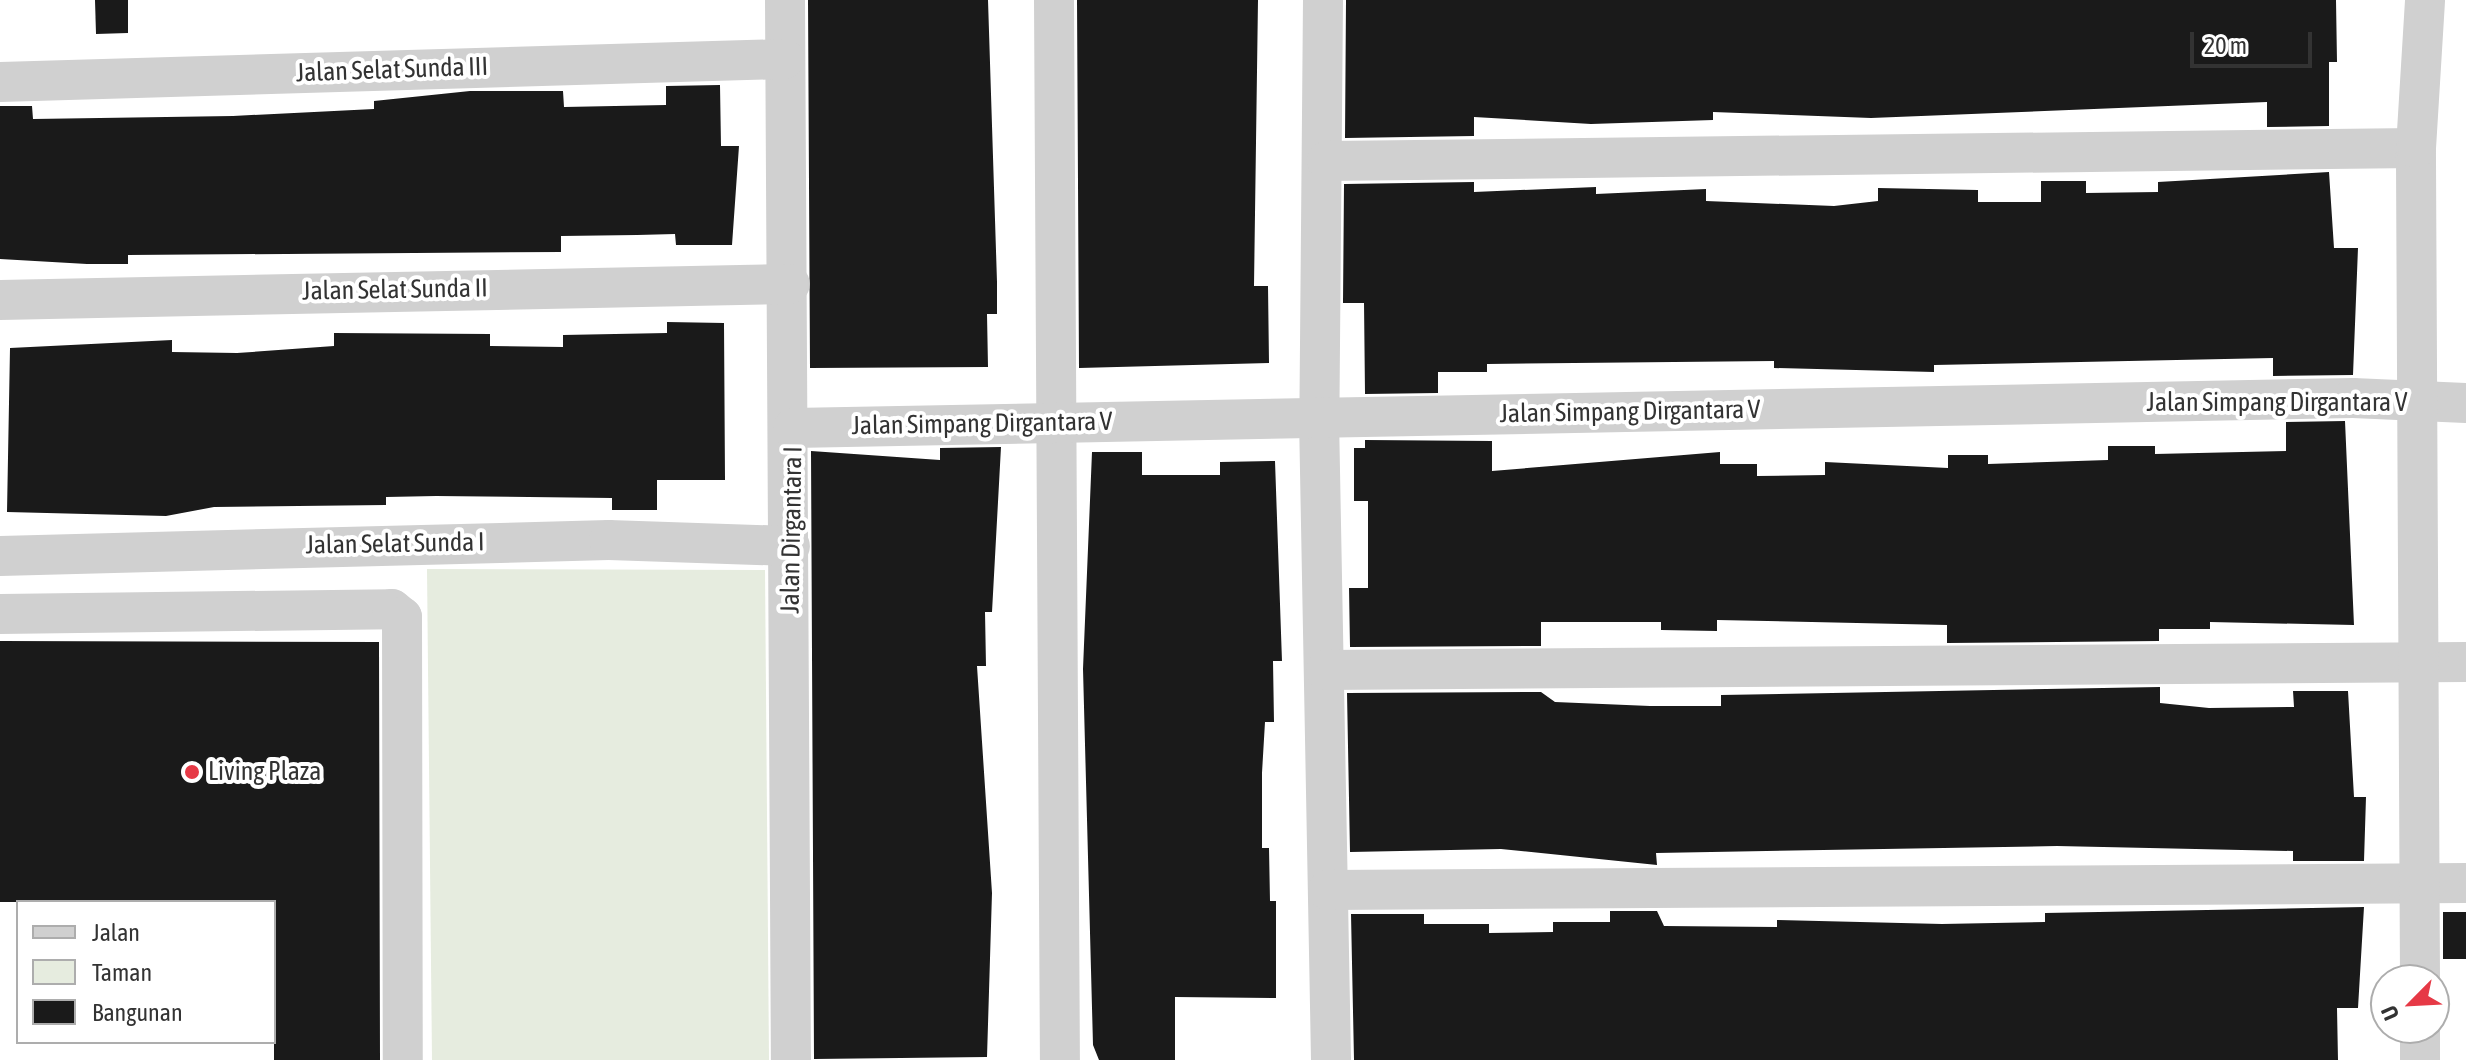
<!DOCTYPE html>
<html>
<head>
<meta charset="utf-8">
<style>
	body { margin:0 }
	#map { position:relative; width:2466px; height:1060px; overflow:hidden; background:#fff; font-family:"Asap Condensed",sans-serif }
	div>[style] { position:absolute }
	.green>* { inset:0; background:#e6ecdf }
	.building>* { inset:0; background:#1a1a1a }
	.minor>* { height:40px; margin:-20px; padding:0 20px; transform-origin:20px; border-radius:20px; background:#d0d0d0 }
	.dots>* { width:22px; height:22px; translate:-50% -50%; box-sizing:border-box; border:4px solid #fff; border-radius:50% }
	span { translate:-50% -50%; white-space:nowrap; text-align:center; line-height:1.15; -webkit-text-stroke:8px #fff; paint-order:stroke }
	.street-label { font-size:26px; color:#333 }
	.poi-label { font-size:26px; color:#333 }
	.left { translate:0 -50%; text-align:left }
	.legend { position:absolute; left:16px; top:900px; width:260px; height:144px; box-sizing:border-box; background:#fff; border:2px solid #adadad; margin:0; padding:10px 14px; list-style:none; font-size:24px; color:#333 }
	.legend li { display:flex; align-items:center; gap:16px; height:40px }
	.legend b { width:40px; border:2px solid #adadad }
	.north { position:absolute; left:2370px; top:964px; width:80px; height:80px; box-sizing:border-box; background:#fff; border:2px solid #adadad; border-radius:50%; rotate:246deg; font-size:22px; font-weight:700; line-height:32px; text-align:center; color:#333 }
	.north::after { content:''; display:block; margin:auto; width:28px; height:36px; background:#e63946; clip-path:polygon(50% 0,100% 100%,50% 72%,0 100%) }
	.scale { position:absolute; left:2190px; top:32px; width:122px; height:36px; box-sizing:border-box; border:4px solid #333; border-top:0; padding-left:10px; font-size:24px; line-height:28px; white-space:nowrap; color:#333; -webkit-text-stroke:6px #fff; paint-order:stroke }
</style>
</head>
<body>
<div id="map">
	<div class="green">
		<i style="clip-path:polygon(427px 569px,765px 570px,769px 1060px,432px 1060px)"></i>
	</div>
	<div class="building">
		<i style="clip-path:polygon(95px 0,128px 0,128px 33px,96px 34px)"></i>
		<i style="clip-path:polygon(808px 0,988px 0,997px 282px,997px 314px,987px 314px,988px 367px,810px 368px)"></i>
		<i style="clip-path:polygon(1077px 0,1258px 0,1254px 286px,1268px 286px,1269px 363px,1079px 368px)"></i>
		<i style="clip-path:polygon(1346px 0,2336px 0,2337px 62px,2329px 62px,2329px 126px,2267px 127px,2267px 102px,1871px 118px,1713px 112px,1713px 120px,1591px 124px,1474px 117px,1474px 136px,1345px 138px)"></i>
		<i style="clip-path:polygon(720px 85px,721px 146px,739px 146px,732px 245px,676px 245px,675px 234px,637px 235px,561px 236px,561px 252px,128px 255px,128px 264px,87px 264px,0 259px,0 106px,32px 106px,33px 119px,233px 116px,374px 109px,374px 101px,470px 91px,563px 91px,564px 107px,666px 105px,666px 86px)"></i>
		<i style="clip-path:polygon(2329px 172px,2334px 248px,2358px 248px,2353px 375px,2273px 376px,2273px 358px,1934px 365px,1934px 372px,1774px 368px,1774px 361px,1487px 364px,1487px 372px,1438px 372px,1438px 393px,1365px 394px,1364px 303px,1343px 303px,1344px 184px,1474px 182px,1474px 192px,1596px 187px,1596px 194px,1706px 189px,1706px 201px,1834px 206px,1878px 201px,1878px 188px,1978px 190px,1978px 202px,2041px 202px,2041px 181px,2086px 181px,2086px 193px,2158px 192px,2158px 182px)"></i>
		<i style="clip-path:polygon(667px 322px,724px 323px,725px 480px,657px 480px,657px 510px,612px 510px,612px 498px,436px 496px,386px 497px,386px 505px,214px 507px,166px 516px,7px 512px,10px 348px,172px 340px,172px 352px,237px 353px,334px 346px,334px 333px,490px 334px,490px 346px,563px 347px,563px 335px,667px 333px)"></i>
		<i style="clip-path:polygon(2345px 421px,2354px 625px,2210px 622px,2210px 629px,2159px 629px,2159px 641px,1947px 643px,1947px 625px,1717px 620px,1717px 631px,1661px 630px,1661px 622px,1541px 622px,1541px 646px,1350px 647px,1349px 588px,1368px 588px,1368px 501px,1354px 501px,1354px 448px,1365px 448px,1365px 440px,1492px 441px,1492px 471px,1720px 452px,1720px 464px,1757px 464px,1757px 476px,1825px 475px,1825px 462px,1948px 468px,1948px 455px,1988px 455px,1988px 464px,2108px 460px,2108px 446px,2155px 446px,2155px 454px,2286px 451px,2286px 422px)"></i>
		<i style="clip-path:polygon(1001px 447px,992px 612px,985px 612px,986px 666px,977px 666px,992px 893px,987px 1057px,814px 1059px,811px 451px,940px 460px,940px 448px)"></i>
		<i style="clip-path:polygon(1092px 452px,1142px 452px,1142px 475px,1220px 475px,1220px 462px,1275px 461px,1282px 661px,1273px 661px,1274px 722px,1265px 722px,1262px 773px,1262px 848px,1269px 848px,1270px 901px,1276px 901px,1276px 998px,1175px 997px,1175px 1060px,1099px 1060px,1093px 1045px,1083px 669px)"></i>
		<i style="clip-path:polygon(0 641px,379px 642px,380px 1060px,274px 1060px,274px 902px,0 902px)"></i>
		<i style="clip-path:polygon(2160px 687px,2160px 703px,2209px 708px,2294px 707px,2293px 691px,2348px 691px,2354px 797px,2366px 797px,2364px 861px,2293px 861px,2293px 851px,2057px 846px,1656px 853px,1657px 865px,1501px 849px,1350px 852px,1347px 693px,1541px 692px,1555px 702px,1650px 706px,1721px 706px,1721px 695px)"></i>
		<i style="clip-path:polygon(2364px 907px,2358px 1008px,2337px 1008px,2338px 1060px,1354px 1060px,1351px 914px,1424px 914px,1424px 924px,1489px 924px,1489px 933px,1553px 932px,1553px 922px,1610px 922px,1610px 911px,1657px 911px,1664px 926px,1777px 927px,1777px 920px,1942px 924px,2045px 922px,2045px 913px)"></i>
		<i style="clip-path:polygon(2443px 912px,2466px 912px,2466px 959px,2443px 959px)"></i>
	</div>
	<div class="minor">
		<i style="left:785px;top:0;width:1060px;rotate:89.68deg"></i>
		<i style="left:1054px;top:0;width:1060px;rotate:89.68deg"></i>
		<i style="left:1323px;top:0;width:417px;rotate:90.5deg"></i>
		<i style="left:1319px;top:417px;width:643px;rotate:88.93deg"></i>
		<i style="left:0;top:82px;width:785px;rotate:-1.68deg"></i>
		<i style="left:1327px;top:161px;width:1089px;rotate:-0.68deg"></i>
		<i style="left:0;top:300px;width:790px;rotate:-1.16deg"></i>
		<i style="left:793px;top:428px;width:1560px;rotate:-1.1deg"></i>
		<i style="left:2353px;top:398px;width:113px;rotate:2.5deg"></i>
		<i style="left:0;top:556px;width:609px;rotate:-1.5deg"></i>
		<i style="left:609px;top:540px;width:181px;rotate:1.9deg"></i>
		<i style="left:0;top:614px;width:392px;rotate:-0.7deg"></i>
		<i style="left:392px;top:609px;width:13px;rotate:39deg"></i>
		<i style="left:402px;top:617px;width:443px;rotate:89.9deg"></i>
		<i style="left:1326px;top:670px;width:1140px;rotate:-0.4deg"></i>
		<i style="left:1328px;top:890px;width:1138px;rotate:-0.35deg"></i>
		<i style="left:2420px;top:980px;width:832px;rotate:-90.28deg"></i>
		<i style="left:2416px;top:148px;width:148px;rotate:-86.5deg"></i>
		<i style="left:2420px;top:1028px;width:32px;rotate:90deg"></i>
	</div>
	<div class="dots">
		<i style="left:192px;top:772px;background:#e63946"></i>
	</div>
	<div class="street-label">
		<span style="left:392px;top:70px;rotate:-2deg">Jalan Selat Sunda III</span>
		<span style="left:395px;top:290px;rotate:-1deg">Jalan Selat Sunda II</span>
		<span style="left:2277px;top:403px">Jalan Simpang Dirgantara V</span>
		<span style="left:1630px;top:412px;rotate:-1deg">Jalan Simpang Dirgantara V</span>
		<span style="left:982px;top:424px;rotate:-1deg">Jalan Simpang Dirgantara V</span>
		<span style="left:792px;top:530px;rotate:-89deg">Jalan Dirgantara I</span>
		<span style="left:395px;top:544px;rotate:-1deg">Jalan Selat Sunda I</span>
	</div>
	<div class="poi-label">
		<span class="left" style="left:208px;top:772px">Living Plaza</span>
	</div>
	<ul class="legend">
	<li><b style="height:10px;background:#d0d0d0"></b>Jalan</li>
	<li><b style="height:22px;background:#e6ecdf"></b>Taman</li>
	<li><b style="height:22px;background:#1a1a1a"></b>Bangunan</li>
	</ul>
	<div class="north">U</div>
	<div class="scale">20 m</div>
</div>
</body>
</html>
